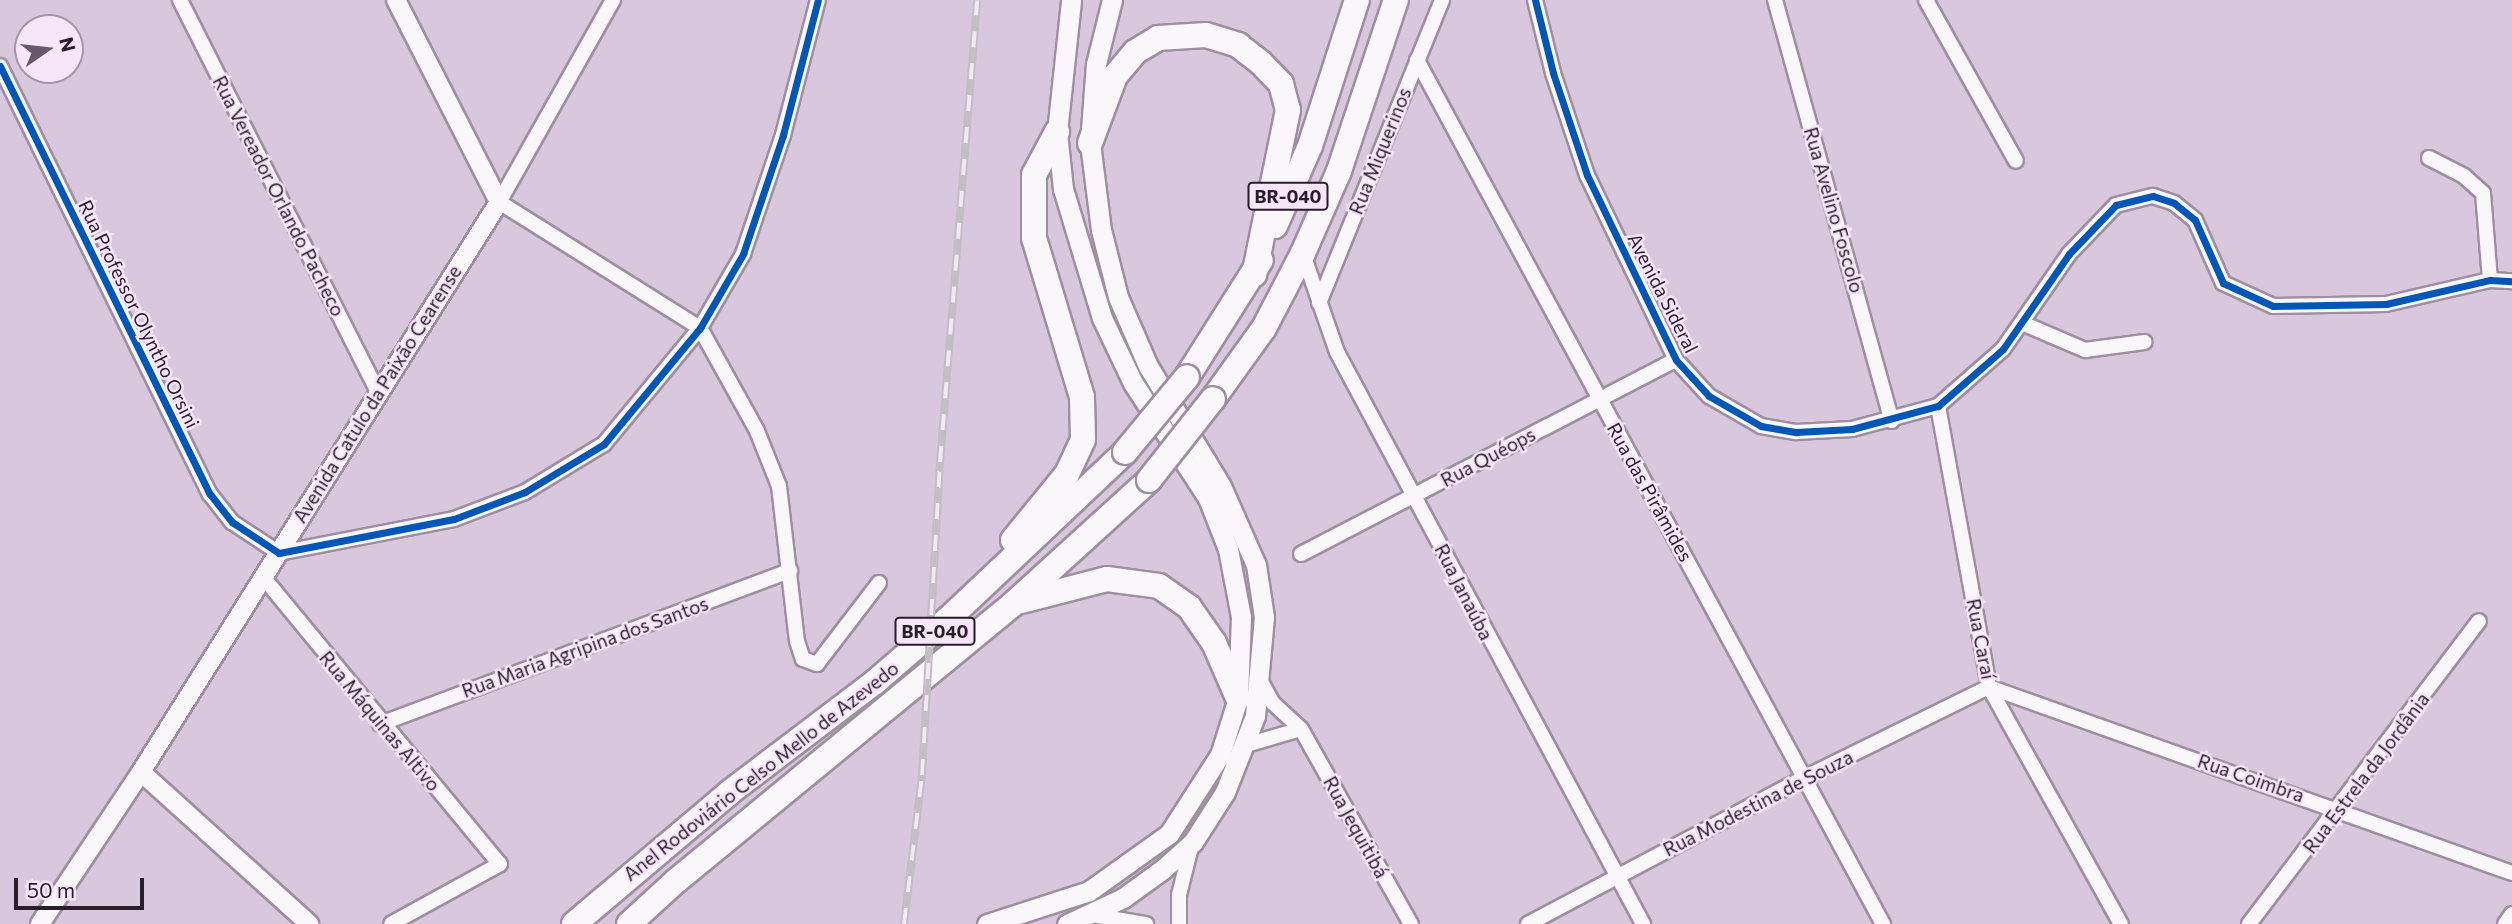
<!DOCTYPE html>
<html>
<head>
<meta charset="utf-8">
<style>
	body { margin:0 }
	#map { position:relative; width:2512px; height:924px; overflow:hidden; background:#d9c7dd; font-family:Commissioner,sans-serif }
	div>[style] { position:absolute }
	.roads { filter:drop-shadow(2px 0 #9e8fa0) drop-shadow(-2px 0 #9e8fa0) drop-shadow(0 2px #9e8fa0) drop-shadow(0 -2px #9e8fa0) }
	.minor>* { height:14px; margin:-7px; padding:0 7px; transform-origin:7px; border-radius:7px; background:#f9f7fa }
	.tertiary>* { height:18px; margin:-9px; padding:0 9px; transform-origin:9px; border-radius:9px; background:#f9f7fa }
	.secondary>* { height:19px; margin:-9.5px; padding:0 9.5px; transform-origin:9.5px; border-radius:9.5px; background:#f9f7fa }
	.motorway>* { height:24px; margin:-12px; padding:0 12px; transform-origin:12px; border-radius:12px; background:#f9f7fa }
	.rail>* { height:8px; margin-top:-4px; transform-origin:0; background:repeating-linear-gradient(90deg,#f7e5fa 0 16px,#c3bec4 0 32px); box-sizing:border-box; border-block:2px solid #c3bec4 }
	.bridges { filter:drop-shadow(2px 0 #9e8fa0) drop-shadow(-2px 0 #9e8fa0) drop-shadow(0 2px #9e8fa0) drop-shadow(0 -2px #9e8fa0) }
	.motorway-bridge>* { height:24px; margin:-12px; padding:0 12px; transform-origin:12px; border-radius:12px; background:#f9f7fa }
	.cycleway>* { height:7px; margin:-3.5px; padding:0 3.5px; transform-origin:3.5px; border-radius:3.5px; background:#0057b8 }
	span { translate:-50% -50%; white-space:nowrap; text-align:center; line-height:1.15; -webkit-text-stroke:5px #f7e5fa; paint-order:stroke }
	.shield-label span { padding:2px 5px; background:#f7e5fa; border:2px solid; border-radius:5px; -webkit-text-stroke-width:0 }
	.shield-label { font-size:18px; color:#291c2b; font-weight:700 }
	.street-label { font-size:19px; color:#291c2b }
	.north { position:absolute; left:14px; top:14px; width:70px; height:70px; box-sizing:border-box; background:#f7e5fa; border:2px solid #a595a7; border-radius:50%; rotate:76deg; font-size:19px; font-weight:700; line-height:28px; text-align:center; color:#291c2b }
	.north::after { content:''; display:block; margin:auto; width:24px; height:32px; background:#675869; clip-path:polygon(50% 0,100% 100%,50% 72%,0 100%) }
	.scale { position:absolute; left:14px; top:878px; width:130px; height:32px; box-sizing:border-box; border:4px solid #291c2b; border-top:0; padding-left:9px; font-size:21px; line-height:24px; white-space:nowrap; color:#291c2b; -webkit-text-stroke:5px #f7e5fa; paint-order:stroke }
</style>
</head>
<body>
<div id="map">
	<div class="roads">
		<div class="minor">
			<i style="left:180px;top:0;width:439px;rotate:63.2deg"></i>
			<i style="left:613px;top:0;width:232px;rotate:119.4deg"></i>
			<i style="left:499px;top:202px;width:237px;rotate:32.1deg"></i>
			<i style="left:700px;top:328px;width:118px;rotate:61deg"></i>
			<i style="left:757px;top:431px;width:59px;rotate:68.2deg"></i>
			<i style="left:779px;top:486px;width:156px;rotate:83.4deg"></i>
			<i style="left:797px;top:641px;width:19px;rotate:72deg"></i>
			<i style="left:803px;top:659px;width:15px;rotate:20deg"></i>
			<i style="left:817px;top:664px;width:102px;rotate:-52.6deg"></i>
			<i style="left:1535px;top:0;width:75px;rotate:76.1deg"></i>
			<i style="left:1553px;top:73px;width:108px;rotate:71.6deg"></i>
			<i style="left:1587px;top:175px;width:205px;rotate:64.3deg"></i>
			<i style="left:1676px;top:360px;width:49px;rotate:47.5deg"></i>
			<i style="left:1709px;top:396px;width:60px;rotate:30deg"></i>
			<i style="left:1761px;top:426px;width:36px;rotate:10deg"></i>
			<i style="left:1796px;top:432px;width:56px;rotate:-3.1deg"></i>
			<i style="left:1852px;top:429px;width:89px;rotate:-15deg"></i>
			<i style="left:1938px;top:406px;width:86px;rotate:-41.2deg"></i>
			<i style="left:2003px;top:349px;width:116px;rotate:-55.2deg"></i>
			<i style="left:2069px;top:254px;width:68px;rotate:-46.2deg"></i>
			<i style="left:2116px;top:205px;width:38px;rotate:-14deg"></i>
			<i style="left:2153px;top:196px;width:22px;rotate:18deg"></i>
			<i style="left:2174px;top:203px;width:27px;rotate:39deg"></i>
			<i style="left:2195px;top:220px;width:69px;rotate:66deg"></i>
			<i style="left:2223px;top:283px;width:55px;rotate:24.7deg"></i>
			<i style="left:2273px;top:306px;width:113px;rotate:-1deg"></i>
			<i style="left:2386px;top:304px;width:107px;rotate:-13deg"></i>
			<i style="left:2490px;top:280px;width:22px;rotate:3deg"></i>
			<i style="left:1775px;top:0;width:437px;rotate:74.5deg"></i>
			<i style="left:1926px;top:0;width:184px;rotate:60.8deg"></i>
			<i style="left:1417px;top:60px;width:982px;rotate:61.66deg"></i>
			<i style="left:0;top:66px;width:477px;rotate:63.9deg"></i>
			<i style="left:210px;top:494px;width:36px;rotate:52deg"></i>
			<i style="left:232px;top:522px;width:56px;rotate:33.4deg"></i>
			<i style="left:279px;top:553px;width:178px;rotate:-11deg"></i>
			<i style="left:454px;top:519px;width:76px;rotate:-20.8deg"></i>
			<i style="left:525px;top:492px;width:92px;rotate:-31.3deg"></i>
			<i style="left:604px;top:444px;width:151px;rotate:-50.4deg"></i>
			<i style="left:700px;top:328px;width:86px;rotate:-59.8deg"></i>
			<i style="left:743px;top:254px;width:126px;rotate:-71.4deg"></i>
			<i style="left:783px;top:135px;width:139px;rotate:-75.5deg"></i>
			<i style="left:2429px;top:158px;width:39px;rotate:27deg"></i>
			<i style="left:2464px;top:176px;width:25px;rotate:42deg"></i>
			<i style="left:2483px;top:193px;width:87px;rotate:85.4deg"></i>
			<i style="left:1303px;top:254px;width:104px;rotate:70.9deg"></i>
			<i style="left:1337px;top:352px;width:649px;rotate:61.85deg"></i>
			<i style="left:1319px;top:303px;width:327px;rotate:-67.9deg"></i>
			<i style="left:2022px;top:323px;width:69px;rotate:23.2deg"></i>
			<i style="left:2085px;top:350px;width:60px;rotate:-7.7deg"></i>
			<i style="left:1938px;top:406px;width:286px;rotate:79.7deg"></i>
			<i style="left:1989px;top:687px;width:271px;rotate:60.9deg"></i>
			<i style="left:1301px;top:554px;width:422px;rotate:-27.4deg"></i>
			<i style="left:263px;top:577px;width:372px;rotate:50.5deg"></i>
			<i style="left:500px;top:864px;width:124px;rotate:151.2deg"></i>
			<i style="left:1260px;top:680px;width:26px;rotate:61deg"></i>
			<i style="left:1273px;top:703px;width:38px;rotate:43deg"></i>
			<i style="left:1301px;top:729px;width:224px;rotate:60.6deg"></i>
			<i style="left:380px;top:724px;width:438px;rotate:-20.5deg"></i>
			<i style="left:1246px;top:745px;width:57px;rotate:-16.2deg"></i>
			<i style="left:1092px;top:915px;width:55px;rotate:9.5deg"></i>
			<i style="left:1179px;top:924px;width:29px;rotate:-90deg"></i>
			<i style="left:1179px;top:895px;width:54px;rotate:-76deg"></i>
			<i style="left:1528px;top:924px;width:314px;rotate:-27.9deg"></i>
			<i style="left:1806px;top:777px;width:204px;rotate:-26.2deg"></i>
			<i style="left:1989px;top:687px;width:555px;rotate:19.58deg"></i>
			<i style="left:2249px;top:924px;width:380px;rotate:-52.8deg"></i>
			<i style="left:2505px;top:924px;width:12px;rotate:-55deg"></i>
		</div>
		<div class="tertiary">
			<i style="left:141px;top:772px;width:227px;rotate:42.1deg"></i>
			<i style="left:40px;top:924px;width:182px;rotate:-56.4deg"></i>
			<i style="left:141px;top:772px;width:673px;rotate:-57.87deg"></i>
			<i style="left:499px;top:202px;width:227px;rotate:-117deg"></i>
		</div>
		<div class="secondary">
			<i style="left:987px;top:924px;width:107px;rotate:-17.9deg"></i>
			<i style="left:1089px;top:891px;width:98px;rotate:-35.5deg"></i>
			<i style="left:1169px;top:834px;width:94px;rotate:-57.2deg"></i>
			<i style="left:1220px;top:755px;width:60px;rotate:-72.5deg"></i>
			<i style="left:1238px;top:698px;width:81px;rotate:-87.9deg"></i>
			<i style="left:1241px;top:617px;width:69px;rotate:-100.8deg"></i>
			<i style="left:1228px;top:549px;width:55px;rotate:-111.4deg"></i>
			<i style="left:1208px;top:498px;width:137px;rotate:-123.1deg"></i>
			<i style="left:1133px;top:383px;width:72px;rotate:-115.5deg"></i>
			<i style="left:1102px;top:318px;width:135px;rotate:-106.8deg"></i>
			<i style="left:1063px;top:189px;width:57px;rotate:-96deg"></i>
			<i style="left:1057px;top:132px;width:133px;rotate:-83.9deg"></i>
			<i style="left:1067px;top:924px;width:62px;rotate:-24.9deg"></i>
			<i style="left:1123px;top:898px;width:49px;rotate:-35.9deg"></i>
			<i style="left:1163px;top:869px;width:40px;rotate:-42deg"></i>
			<i style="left:1193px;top:842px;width:59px;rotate:-57.4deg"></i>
			<i style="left:1225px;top:792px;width:82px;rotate:-68.5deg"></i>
			<i style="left:1255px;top:716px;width:99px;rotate:-84.8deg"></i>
			<i style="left:1264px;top:617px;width:53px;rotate:-98.7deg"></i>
			<i style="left:1256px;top:565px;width:86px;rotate:-113.9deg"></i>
			<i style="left:1221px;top:486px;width:140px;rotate:-121.3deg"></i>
			<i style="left:1148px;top:366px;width:75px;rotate:-113.5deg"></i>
			<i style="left:1118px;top:297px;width:69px;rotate:-104.2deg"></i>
			<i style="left:1101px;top:230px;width:88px;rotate:-97.2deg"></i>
			<i style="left:1090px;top:143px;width:79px;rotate:-85.7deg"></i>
			<i style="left:1096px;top:64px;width:66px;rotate:-76deg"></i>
		</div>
		<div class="motorway">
			<i style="left:1090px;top:143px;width:72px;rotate:-69.5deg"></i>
			<i style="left:1115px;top:76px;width:31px;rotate:-50deg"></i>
			<i style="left:1135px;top:52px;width:27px;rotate:-31deg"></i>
			<i style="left:1158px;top:38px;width:48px;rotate:-3.6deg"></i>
			<i style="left:1206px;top:35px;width:34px;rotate:17deg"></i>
			<i style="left:1238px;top:45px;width:29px;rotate:38deg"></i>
			<i style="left:1261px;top:63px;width:29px;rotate:46deg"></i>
			<i style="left:1281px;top:84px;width:27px;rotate:75deg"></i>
			<i style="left:1288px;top:110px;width:168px;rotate:101.6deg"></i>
			<i style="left:1275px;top:226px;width:87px;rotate:-66.4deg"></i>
			<i style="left:1310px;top:146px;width:153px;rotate:-72.2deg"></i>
			<i style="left:1187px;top:377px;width:138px;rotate:-57.7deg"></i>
			<i style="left:1213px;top:399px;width:87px;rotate:-54.3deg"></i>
			<i style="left:1264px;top:328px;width:85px;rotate:-62.5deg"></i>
			<i style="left:1303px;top:253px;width:90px;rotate:-66.3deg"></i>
			<i style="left:1339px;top:171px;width:180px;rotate:-71.6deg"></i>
			<i style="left:1013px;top:540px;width:85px;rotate:-50.7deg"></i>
			<i style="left:1067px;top:474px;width:38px;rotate:-65deg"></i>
			<i style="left:1083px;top:439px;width:42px;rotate:-91.4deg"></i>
			<i style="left:1082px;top:397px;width:166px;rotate:-106.8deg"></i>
			<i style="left:1034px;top:238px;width:63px;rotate:-90deg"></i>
			<i style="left:1034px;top:175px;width:49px;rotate:-61.9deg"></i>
			<i style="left:1022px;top:601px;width:88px;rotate:-14.5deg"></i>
			<i style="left:1107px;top:579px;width:52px;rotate:7.7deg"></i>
			<i style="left:1159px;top:586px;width:37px;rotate:35deg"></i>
			<i style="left:1189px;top:607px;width:44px;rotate:55.2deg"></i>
			<i style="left:1214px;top:643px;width:60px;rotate:66.4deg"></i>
			<i style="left:574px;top:924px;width:204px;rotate:-40.2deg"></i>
			<i style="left:730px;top:792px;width:182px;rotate:-37.2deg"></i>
			<i style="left:875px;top:682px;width:96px;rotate:-40.8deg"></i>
			<i style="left:948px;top:619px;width:243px;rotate:-43.3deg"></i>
			<i style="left:629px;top:924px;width:64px;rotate:-42.5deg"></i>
			<i style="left:676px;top:881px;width:438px;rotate:-39.4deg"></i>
			<i style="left:1014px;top:603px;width:183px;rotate:-42.3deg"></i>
		</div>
	</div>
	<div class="rail">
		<i style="left:904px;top:924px;width:150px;rotate:-83.1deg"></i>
		<i style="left:922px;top:775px;width:314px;rotate:-86.7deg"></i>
		<i style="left:940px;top:462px;width:463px;rotate:-85.4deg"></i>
	</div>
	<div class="bridges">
		<div class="motorway-bridge">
			<i style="left:1125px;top:452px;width:97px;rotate:-50.4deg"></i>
			<i style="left:1149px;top:480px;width:103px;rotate:-51.7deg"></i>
		</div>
	</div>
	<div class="cycleway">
		<i style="left:1535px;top:0;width:75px;rotate:76.1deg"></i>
		<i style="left:1553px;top:73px;width:108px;rotate:71.6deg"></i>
		<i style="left:1587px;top:175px;width:205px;rotate:64.3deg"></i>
		<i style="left:1676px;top:360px;width:49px;rotate:47.5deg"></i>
		<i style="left:1709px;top:396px;width:60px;rotate:30deg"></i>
		<i style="left:1761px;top:426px;width:36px;rotate:10deg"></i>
		<i style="left:1796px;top:432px;width:56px;rotate:-3.1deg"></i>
		<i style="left:1852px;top:429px;width:89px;rotate:-15deg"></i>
		<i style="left:1938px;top:406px;width:86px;rotate:-41.2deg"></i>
		<i style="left:2003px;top:349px;width:116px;rotate:-55.2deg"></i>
		<i style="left:2069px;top:254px;width:68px;rotate:-46.2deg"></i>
		<i style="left:2116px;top:205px;width:38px;rotate:-14deg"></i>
		<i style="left:2153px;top:196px;width:22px;rotate:18deg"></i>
		<i style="left:2174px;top:203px;width:27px;rotate:39deg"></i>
		<i style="left:2195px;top:220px;width:69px;rotate:66deg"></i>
		<i style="left:2223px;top:283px;width:55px;rotate:24.7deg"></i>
		<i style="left:2273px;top:306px;width:113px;rotate:-1deg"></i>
		<i style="left:2386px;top:304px;width:107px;rotate:-13deg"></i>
		<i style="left:2490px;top:280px;width:22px;rotate:3deg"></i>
		<i style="left:0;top:66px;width:477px;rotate:63.9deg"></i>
		<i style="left:210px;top:494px;width:36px;rotate:52deg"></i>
		<i style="left:232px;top:522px;width:56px;rotate:33.4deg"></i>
		<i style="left:279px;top:553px;width:178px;rotate:-11deg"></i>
		<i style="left:454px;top:519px;width:76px;rotate:-20.8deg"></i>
		<i style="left:525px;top:492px;width:92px;rotate:-31.3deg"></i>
		<i style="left:604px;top:444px;width:151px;rotate:-50.4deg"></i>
		<i style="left:700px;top:328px;width:86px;rotate:-59.8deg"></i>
		<i style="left:743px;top:254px;width:126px;rotate:-71.4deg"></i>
		<i style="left:783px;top:135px;width:139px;rotate:-75.5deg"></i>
	</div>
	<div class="shield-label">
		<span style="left:1288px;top:196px">BR-040</span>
		<span style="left:935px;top:631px">BR-040</span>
	</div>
	<div class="street-label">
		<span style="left:1380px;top:151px;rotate:-68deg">Rua Miquerinos</span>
		<span style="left:279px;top:196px;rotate:63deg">Rua Vereador Orlando Pacheco</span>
		<span style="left:1834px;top:210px;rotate:74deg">Rua Avelino Foscolo</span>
		<span style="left:1663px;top:293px;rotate:63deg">Avenida Sideral</span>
		<span style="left:139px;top:314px;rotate:64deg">Rua Professor Olyntho Orsini</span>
		<span style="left:377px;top:394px;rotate:-58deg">Avenida Catulo da Paixão Cearense</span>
		<span style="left:1488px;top:457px;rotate:-28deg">Rua Quéops</span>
		<span style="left:1650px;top:492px;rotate:61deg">Rua das Pirâmides</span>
		<span style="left:1464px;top:592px;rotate:63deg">Rua Janaúba</span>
		<span style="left:1981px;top:639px;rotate:79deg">Rua Caraí</span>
		<span style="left:585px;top:647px;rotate:-20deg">Rua Maria Agripina dos Santos</span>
		<span style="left:380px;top:721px;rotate:50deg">Rua Máquinas Altivo</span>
		<span style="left:761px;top:771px;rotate:-38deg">Anel Rodoviário Celso Mello de Azevedo</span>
		<span style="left:2366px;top:773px;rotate:-53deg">Rua Estrela da Jordânia</span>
		<span style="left:2251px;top:778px;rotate:19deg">Rua Coimbra</span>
		<span style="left:1758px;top:803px;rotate:-27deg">Rua Modestina de Souza</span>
		<span style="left:1356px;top:827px;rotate:61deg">Rua Jequitibá</span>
	</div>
	<div class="north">N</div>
	<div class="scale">50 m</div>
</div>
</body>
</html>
